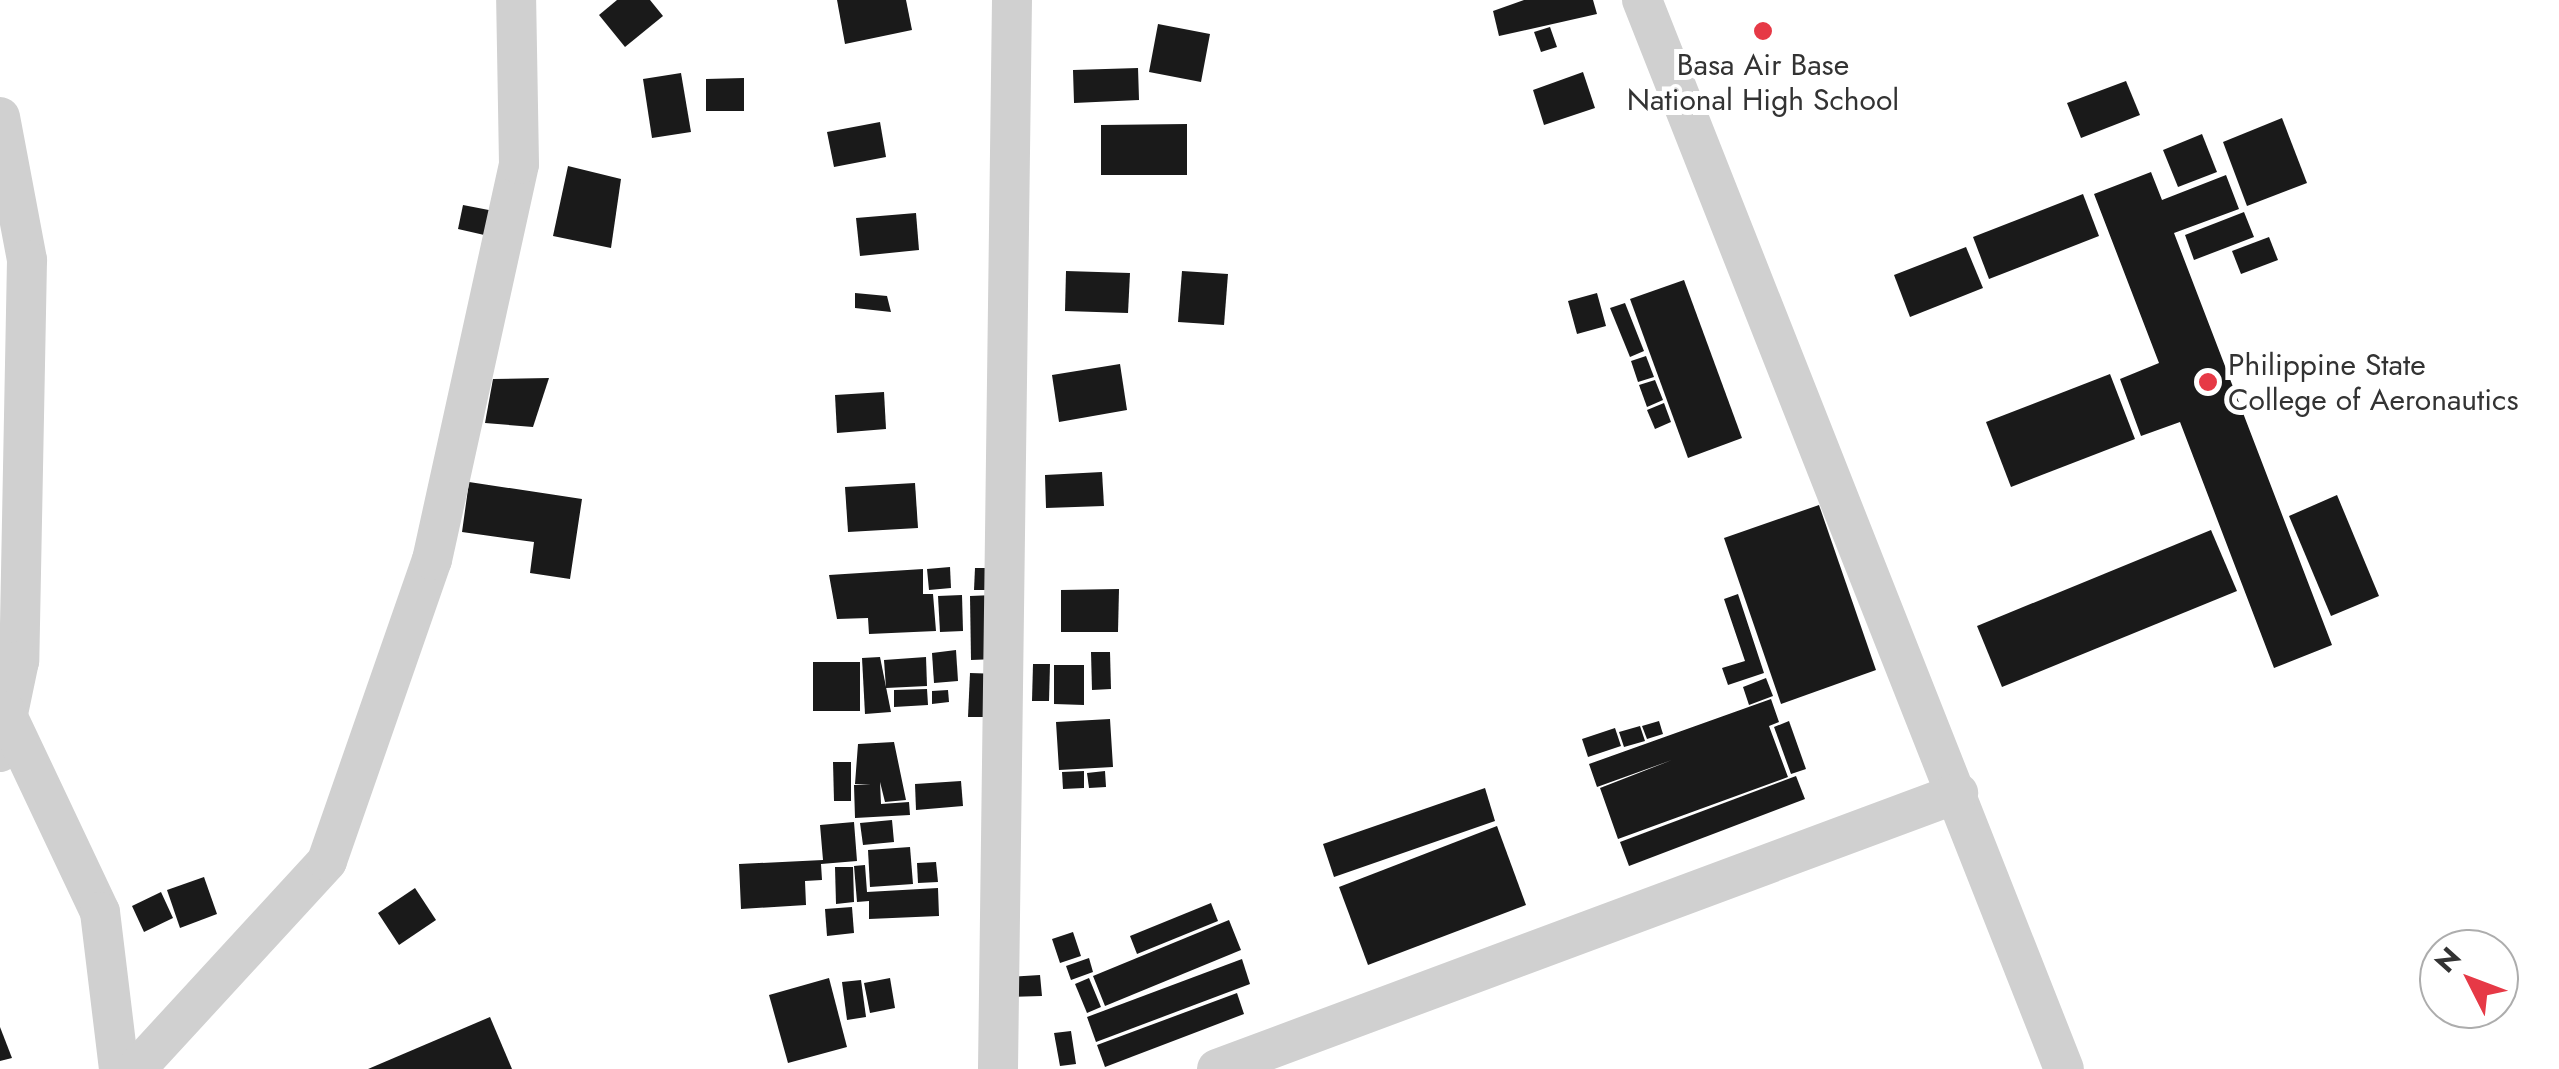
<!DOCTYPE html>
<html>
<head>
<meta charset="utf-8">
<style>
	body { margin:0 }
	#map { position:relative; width:2559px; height:1069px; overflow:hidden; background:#fff; font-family:Jost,sans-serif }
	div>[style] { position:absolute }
	.building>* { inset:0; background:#1a1a1a }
	.minor>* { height:40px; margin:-20px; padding:0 20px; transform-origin:20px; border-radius:20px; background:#d0d0d0 }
	.dots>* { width:28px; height:28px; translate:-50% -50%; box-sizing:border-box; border:5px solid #fff; border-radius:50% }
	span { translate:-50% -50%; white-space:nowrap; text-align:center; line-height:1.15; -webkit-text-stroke:10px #fff; paint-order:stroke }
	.poi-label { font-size:30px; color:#333 }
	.left { translate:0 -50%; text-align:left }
	.north { position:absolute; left:2419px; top:929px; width:100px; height:100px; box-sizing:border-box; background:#fff; border:2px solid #adadad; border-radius:50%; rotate:312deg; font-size:28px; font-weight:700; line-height:40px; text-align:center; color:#333 }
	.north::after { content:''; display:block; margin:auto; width:35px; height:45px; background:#e63946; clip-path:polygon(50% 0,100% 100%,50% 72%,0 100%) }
</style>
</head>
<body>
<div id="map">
	<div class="building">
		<i style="clip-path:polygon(617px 0,650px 0,663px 16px,625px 47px,599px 15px)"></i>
		<i style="clip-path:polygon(837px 0,906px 0,912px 30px,845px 44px)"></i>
		<i style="clip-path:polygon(1524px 0,1593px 0,1597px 14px,1499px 36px,1493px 11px)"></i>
		<i style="clip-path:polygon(1158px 24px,1210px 34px,1201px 82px,1149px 72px)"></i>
		<i style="clip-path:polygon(1550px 27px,1557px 47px,1541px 52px,1534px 32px)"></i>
		<i style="clip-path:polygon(1138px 68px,1139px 100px,1074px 103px,1073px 70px)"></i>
		<i style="clip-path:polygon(1583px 72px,1595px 108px,1544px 125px,1533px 90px)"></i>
		<i style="clip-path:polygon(681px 73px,691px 132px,652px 138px,643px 79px)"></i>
		<i style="clip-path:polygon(744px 78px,744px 111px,706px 111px,706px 79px)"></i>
		<i style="clip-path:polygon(2126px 81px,2140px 115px,2081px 138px,2067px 103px)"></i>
		<i style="clip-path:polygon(2282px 118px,2307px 183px,2247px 206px,2223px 142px)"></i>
		<i style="clip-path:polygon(880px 122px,886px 157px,834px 167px,827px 132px)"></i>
		<i style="clip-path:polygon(1187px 124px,1187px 175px,1101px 175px,1101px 125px)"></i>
		<i style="clip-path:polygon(2202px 134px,2217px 172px,2178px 187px,2163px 150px)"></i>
		<i style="clip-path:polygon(568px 166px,621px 179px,611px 248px,553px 236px)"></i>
		<i style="clip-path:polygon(2151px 172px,2162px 200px,2226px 175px,2239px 209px,2174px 233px,2332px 645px,2274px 668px,2180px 422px,2141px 436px,2120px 379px,2159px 363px,2094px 194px)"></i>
		<i style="clip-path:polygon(2083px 194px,2099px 236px,1989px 279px,1973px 237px)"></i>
		<i style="clip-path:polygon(463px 205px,499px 212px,493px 237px,458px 229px)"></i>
		<i style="clip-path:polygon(2244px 212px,2254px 237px,2194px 260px,2185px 235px)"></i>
		<i style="clip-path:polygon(916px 213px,919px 250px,860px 256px,856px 218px)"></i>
		<i style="clip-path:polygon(2269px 237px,2278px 260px,2241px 274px,2232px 251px)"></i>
		<i style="clip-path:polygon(1966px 247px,1983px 288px,1910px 317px,1894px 275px)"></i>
		<i style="clip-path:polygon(1066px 271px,1130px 273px,1128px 313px,1065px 311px)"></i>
		<i style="clip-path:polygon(1182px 271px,1228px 274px,1224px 325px,1178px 322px)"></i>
		<i style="clip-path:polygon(1684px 280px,1742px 438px,1688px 458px,1630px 299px)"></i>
		<i style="clip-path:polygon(855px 293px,887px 296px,891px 312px,855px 308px)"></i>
		<i style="clip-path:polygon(1597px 293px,1606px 326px,1577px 334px,1568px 301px)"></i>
		<i style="clip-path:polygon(1625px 303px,1644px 351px,1630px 357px,1610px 308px)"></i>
		<i style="clip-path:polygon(1646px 356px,1654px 377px,1638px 382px,1631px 361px)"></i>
		<i style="clip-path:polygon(1120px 364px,1127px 410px,1059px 422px,1052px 375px)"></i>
		<i style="clip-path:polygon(2110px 374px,2135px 439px,2011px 487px,1986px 422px)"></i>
		<i style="clip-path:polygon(549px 378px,533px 427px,485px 423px,493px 379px)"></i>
		<i style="clip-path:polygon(1655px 380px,1663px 400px,1647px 407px,1639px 385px)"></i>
		<i style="clip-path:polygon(884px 392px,886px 429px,837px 433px,835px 395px)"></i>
		<i style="clip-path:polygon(1664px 403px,1671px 422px,1655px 429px,1647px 410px)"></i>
		<i style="clip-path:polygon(1102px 472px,1104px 506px,1046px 508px,1045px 475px)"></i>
		<i style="clip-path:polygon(469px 482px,582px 499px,570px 579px,530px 573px,534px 542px,462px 532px)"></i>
		<i style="clip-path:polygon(915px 483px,918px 528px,848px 532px,845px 487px)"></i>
		<i style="clip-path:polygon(2337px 495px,2379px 596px,2331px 616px,2289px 516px)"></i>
		<i style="clip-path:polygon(1819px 505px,1876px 670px,1781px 704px,1724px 538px)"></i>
		<i style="clip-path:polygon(2211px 530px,2237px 591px,2002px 687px,1977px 626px)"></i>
		<i style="clip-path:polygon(950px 567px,951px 588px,929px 590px,927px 569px)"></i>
		<i style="clip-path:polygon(975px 568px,997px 568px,996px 590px,974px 590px)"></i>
		<i style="clip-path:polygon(923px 569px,923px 594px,933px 594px,936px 631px,869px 634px,868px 618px,837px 619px,829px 575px)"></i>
		<i style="clip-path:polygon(1119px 589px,1118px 632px,1061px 632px,1061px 590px)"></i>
		<i style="clip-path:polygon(1738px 594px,1764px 673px,1728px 685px,1722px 668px,1745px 661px,1724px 599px)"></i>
		<i style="clip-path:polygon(962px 595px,963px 631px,940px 632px,938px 596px)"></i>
		<i style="clip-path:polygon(994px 595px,996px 659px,971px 660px,970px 596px)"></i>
		<i style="clip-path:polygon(956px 650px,958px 681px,934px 683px,932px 653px)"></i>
		<i style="clip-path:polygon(1091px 652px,1110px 652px,1111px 689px,1092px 690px)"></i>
		<i style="clip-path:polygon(880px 657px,891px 712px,865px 714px,862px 658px)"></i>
		<i style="clip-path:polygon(926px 657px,927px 686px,886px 688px,884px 660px)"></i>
		<i style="clip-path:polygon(813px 662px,860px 662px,860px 711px,813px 711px)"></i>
		<i style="clip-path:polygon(1033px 664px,1050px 664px,1049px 701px,1032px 701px)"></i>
		<i style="clip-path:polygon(1054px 665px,1084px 665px,1084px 705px,1054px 704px)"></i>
		<i style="clip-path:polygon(970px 673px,1000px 674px,998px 717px,968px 717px)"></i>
		<i style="clip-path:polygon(1766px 678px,1773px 696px,1749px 705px,1743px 687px)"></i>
		<i style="clip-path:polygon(927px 689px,928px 705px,894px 707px,894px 690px)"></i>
		<i style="clip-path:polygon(948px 690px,949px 702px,932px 704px,932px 691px)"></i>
		<i style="clip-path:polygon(1771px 699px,1779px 722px,1769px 726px,1788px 777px,1618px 839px,1600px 788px,1672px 760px,1597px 787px,1589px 764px)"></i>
		<i style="clip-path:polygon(1110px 719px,1113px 767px,1059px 770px,1056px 722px)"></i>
		<i style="clip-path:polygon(1659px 721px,1663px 734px,1647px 739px,1642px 726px)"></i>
		<i style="clip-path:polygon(1789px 721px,1806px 769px,1791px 774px,1774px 727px)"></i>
		<i style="clip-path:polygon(1640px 726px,1645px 741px,1624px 747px,1619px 732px)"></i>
		<i style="clip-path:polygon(1615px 728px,1621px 746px,1588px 757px,1582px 739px)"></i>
		<i style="clip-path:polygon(894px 742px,906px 800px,885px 802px,880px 782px,881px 804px,909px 802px,910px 815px,855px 818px,854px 785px,871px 784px,855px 784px,858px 744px)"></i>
		<i style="clip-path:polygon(833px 762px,851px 762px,851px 801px,834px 801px)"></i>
		<i style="clip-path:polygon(1084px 771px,1084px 788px,1063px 789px,1062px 772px)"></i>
		<i style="clip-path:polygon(1105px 771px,1106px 787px,1089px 788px,1087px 773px)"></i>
		<i style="clip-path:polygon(1796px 776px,1805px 799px,1629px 866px,1620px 842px)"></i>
		<i style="clip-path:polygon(961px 781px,963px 806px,916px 810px,915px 784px)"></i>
		<i style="clip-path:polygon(1485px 788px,1495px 821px,1334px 877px,1323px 844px)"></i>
		<i style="clip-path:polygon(892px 820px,894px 842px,863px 845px,860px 823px)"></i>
		<i style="clip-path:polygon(854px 822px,857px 861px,821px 864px,822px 880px,805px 881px,806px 905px,741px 909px,739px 864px,823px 860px,820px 825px)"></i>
		<i style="clip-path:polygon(1497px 826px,1526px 905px,1368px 965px,1339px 887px)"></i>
		<i style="clip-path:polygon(910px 847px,913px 884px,870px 887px,868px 850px)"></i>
		<i style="clip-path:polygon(936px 862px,938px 882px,918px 883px,917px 863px)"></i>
		<i style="clip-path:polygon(865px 865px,867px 892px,938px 888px,939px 916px,869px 919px,869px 901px,857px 902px,854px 866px)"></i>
		<i style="clip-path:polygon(835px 867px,853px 867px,854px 902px,836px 904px)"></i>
		<i style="clip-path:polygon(204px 877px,217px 914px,180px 928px,167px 890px)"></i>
		<i style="clip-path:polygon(415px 888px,436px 920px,399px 945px,378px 913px)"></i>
		<i style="clip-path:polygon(161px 892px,173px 918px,144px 932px,132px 906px)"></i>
		<i style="clip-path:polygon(1211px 903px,1218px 921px,1137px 954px,1130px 936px)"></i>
		<i style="clip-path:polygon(852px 907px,854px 933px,827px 936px,825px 909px)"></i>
		<i style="clip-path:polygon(1229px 920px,1241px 950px,1105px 1006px,1093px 976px)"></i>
		<i style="clip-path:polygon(1073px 932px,1081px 956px,1060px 963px,1052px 939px)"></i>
		<i style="clip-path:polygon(1089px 958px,1093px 972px,1071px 980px,1066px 966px)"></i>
		<i style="clip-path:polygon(1242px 959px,1250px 984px,1096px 1042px,1087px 1017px)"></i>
		<i style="clip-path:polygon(1040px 975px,1042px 996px,1012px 997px,1010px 977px)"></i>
		<i style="clip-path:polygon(829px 978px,847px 1047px,788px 1063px,769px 995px)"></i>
		<i style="clip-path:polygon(890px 978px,895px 1008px,870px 1013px,864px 983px)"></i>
		<i style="clip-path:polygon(1089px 978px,1101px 1007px,1087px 1013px,1075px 984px)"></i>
		<i style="clip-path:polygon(861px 980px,866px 1017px,847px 1020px,842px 982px)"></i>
		<i style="clip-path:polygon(1237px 993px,1244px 1014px,1105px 1067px,1097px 1045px)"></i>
		<i style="clip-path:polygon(490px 1017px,512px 1069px,368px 1069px)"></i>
		<i style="clip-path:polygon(0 1027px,12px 1058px,0 1061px)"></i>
		<i style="clip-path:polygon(1071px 1031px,1076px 1064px,1060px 1066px,1054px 1033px)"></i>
	</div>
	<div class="minor">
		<i style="left:1642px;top:0;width:1149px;rotate:68.46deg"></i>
		<i style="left:0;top:117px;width:146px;rotate:79.3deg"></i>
		<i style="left:27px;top:260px;width:401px;rotate:91.1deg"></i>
		<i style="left:19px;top:661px;width:93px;rotate:101.8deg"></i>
		<i style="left:5px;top:711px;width:222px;rotate:64.7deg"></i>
		<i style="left:100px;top:912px;width:158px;rotate:83.1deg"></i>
		<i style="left:136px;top:1069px;width:282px;rotate:-47.4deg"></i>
		<i style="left:327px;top:861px;width:319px;rotate:-70.8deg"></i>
		<i style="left:432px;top:560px;width:405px;rotate:-77.6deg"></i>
		<i style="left:519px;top:164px;width:164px;rotate:-91deg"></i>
		<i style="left:998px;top:1069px;width:1069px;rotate:-89.25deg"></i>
		<i style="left:1217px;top:1069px;width:791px;rotate:-20.43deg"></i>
	</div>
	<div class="dots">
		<i style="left:1763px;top:31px;background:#e63946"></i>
		<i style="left:2208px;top:382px;background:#e63946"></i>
	</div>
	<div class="poi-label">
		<span style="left:1763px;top:82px">Basa Air Base<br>National High School</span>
		<span class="left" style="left:2228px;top:382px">Philippine State<br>College of Aeronautics</span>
	</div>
	<div class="north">N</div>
</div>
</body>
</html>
